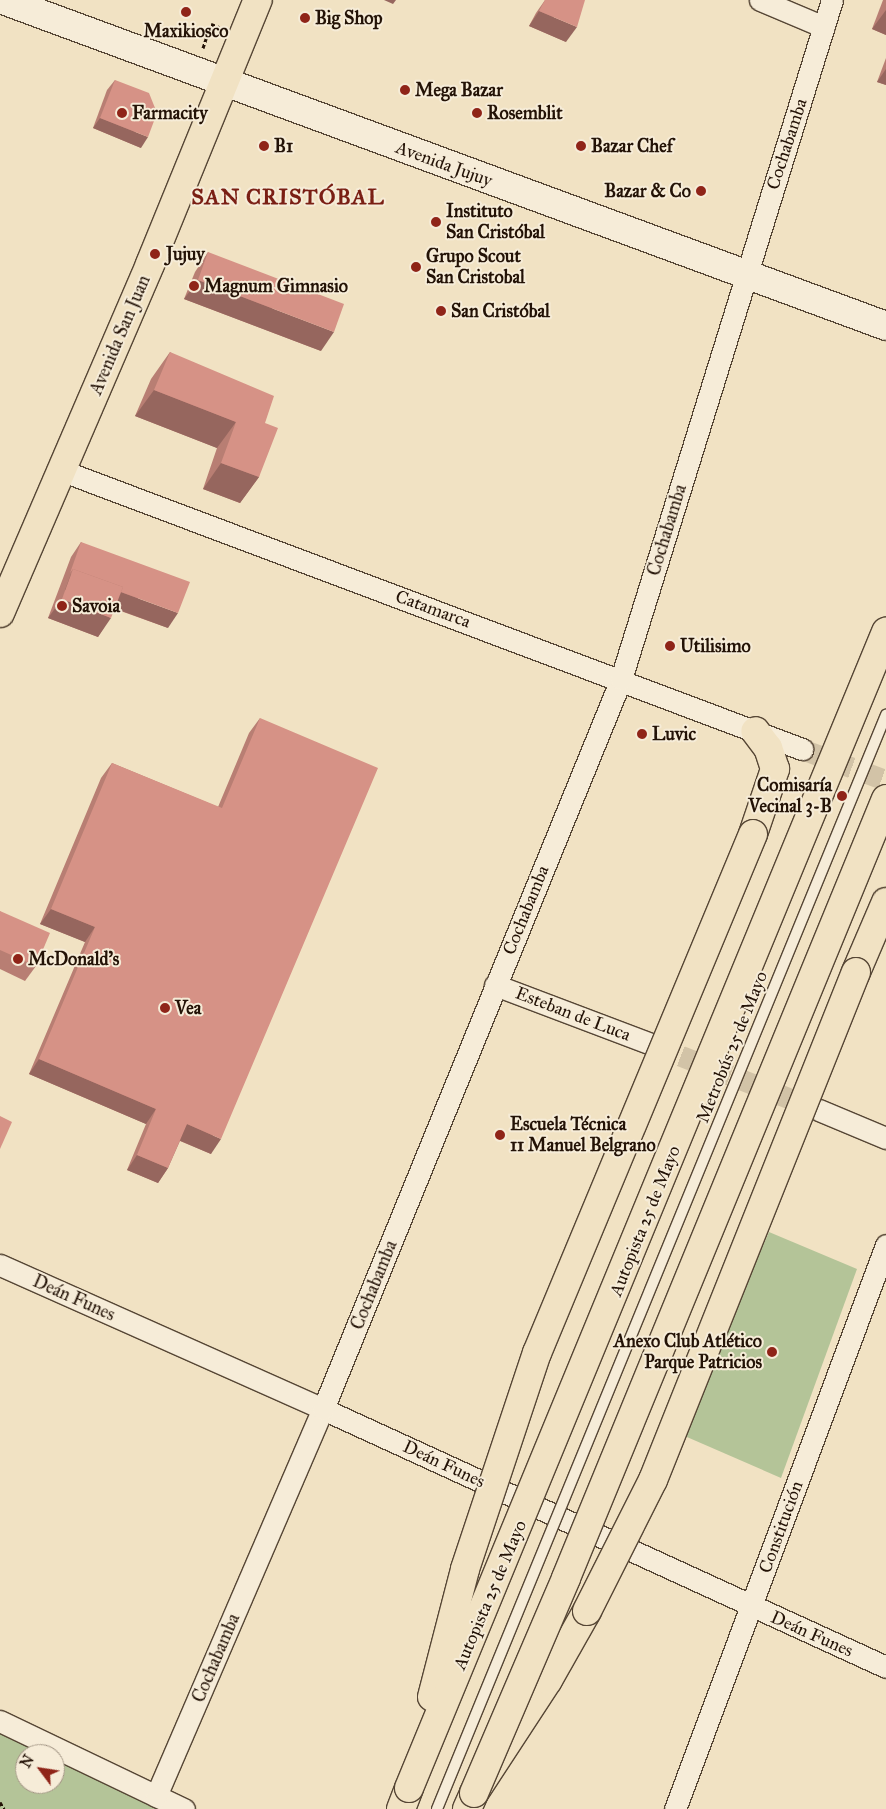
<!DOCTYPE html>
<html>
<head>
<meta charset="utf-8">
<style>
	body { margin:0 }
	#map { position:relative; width:886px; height:1809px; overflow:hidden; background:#f1e2c3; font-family:"IM FELL Great Primer",serif }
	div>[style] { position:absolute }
	.green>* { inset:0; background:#b4c498 }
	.minor-tunnel>* { height:21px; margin-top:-10.5px; transform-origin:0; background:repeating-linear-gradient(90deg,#d2c3a7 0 21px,transparent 0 32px) }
	.path>* { height:3px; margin-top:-1.5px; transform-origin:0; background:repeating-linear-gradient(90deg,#231206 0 4px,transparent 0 6.5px) }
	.roads { filter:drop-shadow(1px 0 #564635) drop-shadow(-1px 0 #564635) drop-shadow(0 1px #564635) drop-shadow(0 -1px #564635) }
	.minor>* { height:21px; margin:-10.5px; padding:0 10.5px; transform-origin:10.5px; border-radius:10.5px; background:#f6ecd8 }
	.secondary>* { height:28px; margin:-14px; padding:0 14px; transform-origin:14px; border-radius:14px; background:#f6ecd8 }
	.primary>* { height:28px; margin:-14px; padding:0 14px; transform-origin:14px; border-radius:14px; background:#f1e2c3 }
	.motorway>* { height:28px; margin:-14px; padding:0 14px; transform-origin:14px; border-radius:14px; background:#f1e2c3 }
	.bridges { filter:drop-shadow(1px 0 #564635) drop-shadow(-1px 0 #564635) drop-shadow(0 1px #564635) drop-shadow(0 -1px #564635) }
	.service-bridge>* { height:10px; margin:-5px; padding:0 5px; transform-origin:5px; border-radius:5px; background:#f6ecd8 }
	.motorway-bridge>* { height:28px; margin:-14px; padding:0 14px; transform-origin:14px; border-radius:14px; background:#f1e2c3 }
	.wall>* { inset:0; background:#b87e73 }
	.shaded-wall>* { inset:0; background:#96665e }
	.building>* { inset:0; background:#d69286 }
	.dots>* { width:14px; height:14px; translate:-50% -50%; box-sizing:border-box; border:2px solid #f6ecd8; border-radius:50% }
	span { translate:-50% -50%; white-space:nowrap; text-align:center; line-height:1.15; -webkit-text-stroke:4px #f6ecd8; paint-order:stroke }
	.poi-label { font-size:18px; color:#231206; font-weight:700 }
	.left { translate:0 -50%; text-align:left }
	.right { translate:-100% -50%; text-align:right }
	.street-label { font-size:18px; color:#231206 }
	.district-label { font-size:22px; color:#7a1f14; font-weight:700; letter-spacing:1px }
	.north { position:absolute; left:15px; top:1744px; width:50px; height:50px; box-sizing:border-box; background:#f6ecd8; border:1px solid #a29584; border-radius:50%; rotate:301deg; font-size:14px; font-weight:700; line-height:20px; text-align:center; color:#231206 }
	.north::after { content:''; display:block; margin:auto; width:18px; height:22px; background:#8f2418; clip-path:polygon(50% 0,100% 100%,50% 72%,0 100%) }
</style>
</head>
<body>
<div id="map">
	<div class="green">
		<i style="clip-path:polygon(769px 1232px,857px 1269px,781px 1478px,680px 1434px)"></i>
		<i style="clip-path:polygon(0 1730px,49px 1754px,25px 1754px,25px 1784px,55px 1784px,55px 1757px,163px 1809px,0 1809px)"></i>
	</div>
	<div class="minor-tunnel">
		<i style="left:802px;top:749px;width:90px;rotate:20.3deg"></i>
		<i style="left:651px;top:1044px;width:178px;rotate:21.4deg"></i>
	</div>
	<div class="path">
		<i style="left:203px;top:48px;width:25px;rotate:-72deg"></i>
		<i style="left:211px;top:24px;width:9px;rotate:21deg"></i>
		<i style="left:0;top:1802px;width:8px;rotate:60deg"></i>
	</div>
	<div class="roads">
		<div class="minor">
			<i style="left:760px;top:0;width:69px;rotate:22.9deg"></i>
			<i style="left:63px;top:471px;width:790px;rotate:20.62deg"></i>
			<i style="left:495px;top:985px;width:167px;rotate:20.7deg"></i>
			<i style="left:819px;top:1110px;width:73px;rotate:22.7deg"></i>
			<i style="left:0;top:1265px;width:354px;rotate:24deg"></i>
			<i style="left:323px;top:1409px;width:619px;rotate:24.62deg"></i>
			<i style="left:0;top:1721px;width:204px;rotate:25.6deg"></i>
			<i style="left:156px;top:1796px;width:421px;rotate:-66.7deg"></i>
			<i style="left:323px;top:1409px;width:788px;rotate:-67.79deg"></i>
			<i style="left:621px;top:679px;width:711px;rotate:-72.74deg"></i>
			<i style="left:675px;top:1809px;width:602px;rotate:-69.49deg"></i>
		</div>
		<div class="secondary">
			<i style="left:3px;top:0;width:941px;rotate:20.26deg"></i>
		</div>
		<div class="primary">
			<i style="left:0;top:613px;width:380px;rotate:-66.7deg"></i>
			<i style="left:150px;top:264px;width:285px;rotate:-67.8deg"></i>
		</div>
		<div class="motorway">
			<i style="left:753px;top:834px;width:69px;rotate:-71.3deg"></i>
			<i style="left:775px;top:769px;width:22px;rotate:-108deg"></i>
			<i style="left:768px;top:748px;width:21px;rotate:-127deg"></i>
			<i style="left:856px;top:972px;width:76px;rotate:-66.8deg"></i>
			<i style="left:401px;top:1809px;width:22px;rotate:-69deg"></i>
			<i style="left:467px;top:1809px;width:17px;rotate:-66deg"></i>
			<i style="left:474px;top:1793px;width:135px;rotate:-56.8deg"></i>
			<i style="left:548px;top:1680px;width:79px;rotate:-60.5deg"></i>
		</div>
	</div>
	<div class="bridges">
		<div class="service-bridge">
			<i style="left:437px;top:1809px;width:1183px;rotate:-67.69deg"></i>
		</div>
		<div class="motorway-bridge">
			<i style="left:587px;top:1611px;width:147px;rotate:-63.3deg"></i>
			<i style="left:653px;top:1480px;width:547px;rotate:-68.22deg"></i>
			<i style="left:432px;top:1697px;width:132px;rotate:-75.5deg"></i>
			<i style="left:465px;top:1569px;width:228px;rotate:-71.6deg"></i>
			<i style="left:537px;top:1353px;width:562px;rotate:-67.4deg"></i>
			<i style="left:409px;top:1788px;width:1251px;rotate:-67.58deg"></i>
			<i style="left:474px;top:1793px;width:234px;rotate:-66.8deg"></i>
			<i style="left:566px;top:1578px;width:842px;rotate:-67.67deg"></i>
		</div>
	</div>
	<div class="wall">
		<i style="clip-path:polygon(545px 0,566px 42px,529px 26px,536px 13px)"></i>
		<i style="clip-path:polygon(883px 0,886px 0,886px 35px,872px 29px)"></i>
		<i style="clip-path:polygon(886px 58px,886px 85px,877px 82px)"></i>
		<i style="clip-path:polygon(115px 80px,141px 148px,93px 128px,107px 90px)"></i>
		<i style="clip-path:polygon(208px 252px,321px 351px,184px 299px,195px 272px)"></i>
		<i style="clip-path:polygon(170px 352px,265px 423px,259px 477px,240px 503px,203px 489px,217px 448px,135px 416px,151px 379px)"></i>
		<i style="clip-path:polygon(81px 542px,168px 628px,115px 609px,98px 637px,48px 618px,71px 557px)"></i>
		<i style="clip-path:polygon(260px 718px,211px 1154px,180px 1141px,168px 1168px,158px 1183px,127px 1170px,146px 1124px,29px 1074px,85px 942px,40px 924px,101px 778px,112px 763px,218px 807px,249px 733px)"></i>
		<i style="clip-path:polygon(0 911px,36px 966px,25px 981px,0 969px)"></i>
	</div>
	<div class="shaded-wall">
		<i style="clip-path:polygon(384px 0,396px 0,393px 4px)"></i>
		<i style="clip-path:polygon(886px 10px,886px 35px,872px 29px)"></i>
		<i style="clip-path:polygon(539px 11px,577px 27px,566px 42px,529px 26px)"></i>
		<i style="clip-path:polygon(886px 69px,886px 85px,877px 82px)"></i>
		<i style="clip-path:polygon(100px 118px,148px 137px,141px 148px,93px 128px)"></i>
		<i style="clip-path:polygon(198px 280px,334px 332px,321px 351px,184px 299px)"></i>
		<i style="clip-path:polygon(154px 390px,236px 422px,217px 448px,135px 416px)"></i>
		<i style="clip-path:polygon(221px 463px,259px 477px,240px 503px,203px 489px)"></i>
		<i style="clip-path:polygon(71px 574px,178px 613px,168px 628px,65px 590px)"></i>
		<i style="clip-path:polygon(62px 599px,111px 618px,98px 637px,48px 618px)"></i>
		<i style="clip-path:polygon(51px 909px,95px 927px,85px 942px,40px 924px)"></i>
		<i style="clip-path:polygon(39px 1059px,156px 1109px,146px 1124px,29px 1074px)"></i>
		<i style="clip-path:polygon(187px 1124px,221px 1139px,211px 1154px,176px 1139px)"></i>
		<i style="clip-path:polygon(137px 1155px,168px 1168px,158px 1183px,127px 1170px)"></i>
	</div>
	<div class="building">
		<i style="clip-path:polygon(545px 0,585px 0,577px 27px,539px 11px)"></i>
		<i style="clip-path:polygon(115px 80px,149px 93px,157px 113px,148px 137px,100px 118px)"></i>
		<i style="clip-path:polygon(208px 252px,344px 304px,334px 332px,198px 280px)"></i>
		<i style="clip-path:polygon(170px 352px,274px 396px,265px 423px,278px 428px,259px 477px,221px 463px,236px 422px,154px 390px)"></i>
		<i style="clip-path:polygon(81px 542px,190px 582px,178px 613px,121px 592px,123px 587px,73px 569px,70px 573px)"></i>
		<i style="clip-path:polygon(73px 569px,123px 587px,111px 618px,62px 599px)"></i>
		<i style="clip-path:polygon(260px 718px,378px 768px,221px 1139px,187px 1124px,168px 1168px,137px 1155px,156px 1109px,39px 1059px,95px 927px,51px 909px,112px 763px,222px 808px)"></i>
		<i style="clip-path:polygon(0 911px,50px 933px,36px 966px,0 950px)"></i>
		<i style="clip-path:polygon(0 1116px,12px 1122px,0 1149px)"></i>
	</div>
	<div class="dots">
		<i style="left:186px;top:12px;background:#8f2418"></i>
		<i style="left:305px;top:18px;background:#8f2418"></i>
		<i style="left:405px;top:90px;background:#8f2418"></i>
		<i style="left:122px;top:113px;background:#8f2418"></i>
		<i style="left:477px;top:113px;background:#8f2418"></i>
		<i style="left:264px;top:146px;background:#8f2418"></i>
		<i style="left:581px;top:146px;background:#8f2418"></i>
		<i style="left:701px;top:191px;background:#8f2418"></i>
		<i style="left:436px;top:222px;background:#8f2418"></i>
		<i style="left:155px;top:254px;background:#8f2418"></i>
		<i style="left:416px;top:267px;background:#8f2418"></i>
		<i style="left:194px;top:286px;background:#8f2418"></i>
		<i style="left:441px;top:311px;background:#8f2418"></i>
		<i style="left:62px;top:606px;background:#8f2418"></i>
		<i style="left:670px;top:646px;background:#8f2418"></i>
		<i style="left:642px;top:734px;background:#8f2418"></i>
		<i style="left:842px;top:796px;background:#8f2418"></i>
		<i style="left:18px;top:959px;background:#8f2418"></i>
		<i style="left:165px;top:1008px;background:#8f2418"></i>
		<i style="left:500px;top:1135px;background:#8f2418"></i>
		<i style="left:772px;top:1352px;background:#8f2418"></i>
	</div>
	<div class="poi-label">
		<span class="left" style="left:315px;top:18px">Big Shop</span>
		<span style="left:186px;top:31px">Maxikiosco</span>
		<span class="left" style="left:415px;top:90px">Mega Bazar</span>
		<span class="left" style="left:132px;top:113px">Farmacity</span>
		<span class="left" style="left:487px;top:113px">Rosemblit</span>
		<span class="left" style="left:274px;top:146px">B1</span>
		<span class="left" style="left:591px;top:146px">Bazar Chef</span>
		<span class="right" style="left:691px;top:191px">Bazar &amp; Co</span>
		<span class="left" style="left:446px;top:222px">Instituto<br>San Cristóbal</span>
		<span class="left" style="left:166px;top:254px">Jujuy</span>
		<span class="left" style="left:426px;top:267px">Grupo Scout<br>San Cristobal</span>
		<span class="left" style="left:204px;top:286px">Magnum Gimnasio</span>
		<span class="left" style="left:451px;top:311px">San Cristóbal</span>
		<span class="left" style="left:72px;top:606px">Savoia</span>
		<span class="left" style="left:680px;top:646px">Utilisimo</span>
		<span class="left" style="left:652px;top:734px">Luvic</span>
		<span class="right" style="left:832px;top:796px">Comisaría<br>Vecinal 3-B</span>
		<span class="left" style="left:28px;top:959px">McDonald's</span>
		<span class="left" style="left:175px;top:1008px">Vea</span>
		<span class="left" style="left:510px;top:1135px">Escuela Técnica<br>11 Manuel Belgrano</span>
		<span class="right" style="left:762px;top:1352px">Anexo Club Atlético<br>Parque Patricios</span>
	</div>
	<div class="street-label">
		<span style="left:787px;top:144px;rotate:-72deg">Cochabamba</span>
		<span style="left:444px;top:164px;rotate:20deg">Avenida Jujuy</span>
		<span style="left:120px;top:335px;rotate:-67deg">Avenida San Juan</span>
		<span style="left:667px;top:530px;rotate:-73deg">Cochabamba</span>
		<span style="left:433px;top:609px;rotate:20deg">Catamarca</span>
		<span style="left:526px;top:910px;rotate:-68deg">Cochabamba</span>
		<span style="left:573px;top:1014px;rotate:21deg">Esteban de Luca</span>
		<span style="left:732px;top:1047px;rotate:-68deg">Metrobús 25 de Mayo</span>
		<span style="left:645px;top:1221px;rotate:-68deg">Autopista 25 de Mayo</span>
		<span style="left:374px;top:1285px;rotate:-68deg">Cochabamba</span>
		<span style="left:74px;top:1298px;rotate:24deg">Deán Funes</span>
		<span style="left:444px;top:1464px;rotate:25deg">Deán Funes</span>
		<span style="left:781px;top:1527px;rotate:-70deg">Constitución</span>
		<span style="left:490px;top:1595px;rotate:-67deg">Autopista 25 de Mayo</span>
		<span style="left:812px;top:1634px;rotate:24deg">Deán Funes</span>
		<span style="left:216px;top:1658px;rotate:-67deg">Cochabamba</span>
	</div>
	<div class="district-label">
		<span style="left:288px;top:197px">SAN CRISTÓBAL</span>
	</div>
	<div class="north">N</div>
</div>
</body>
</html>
